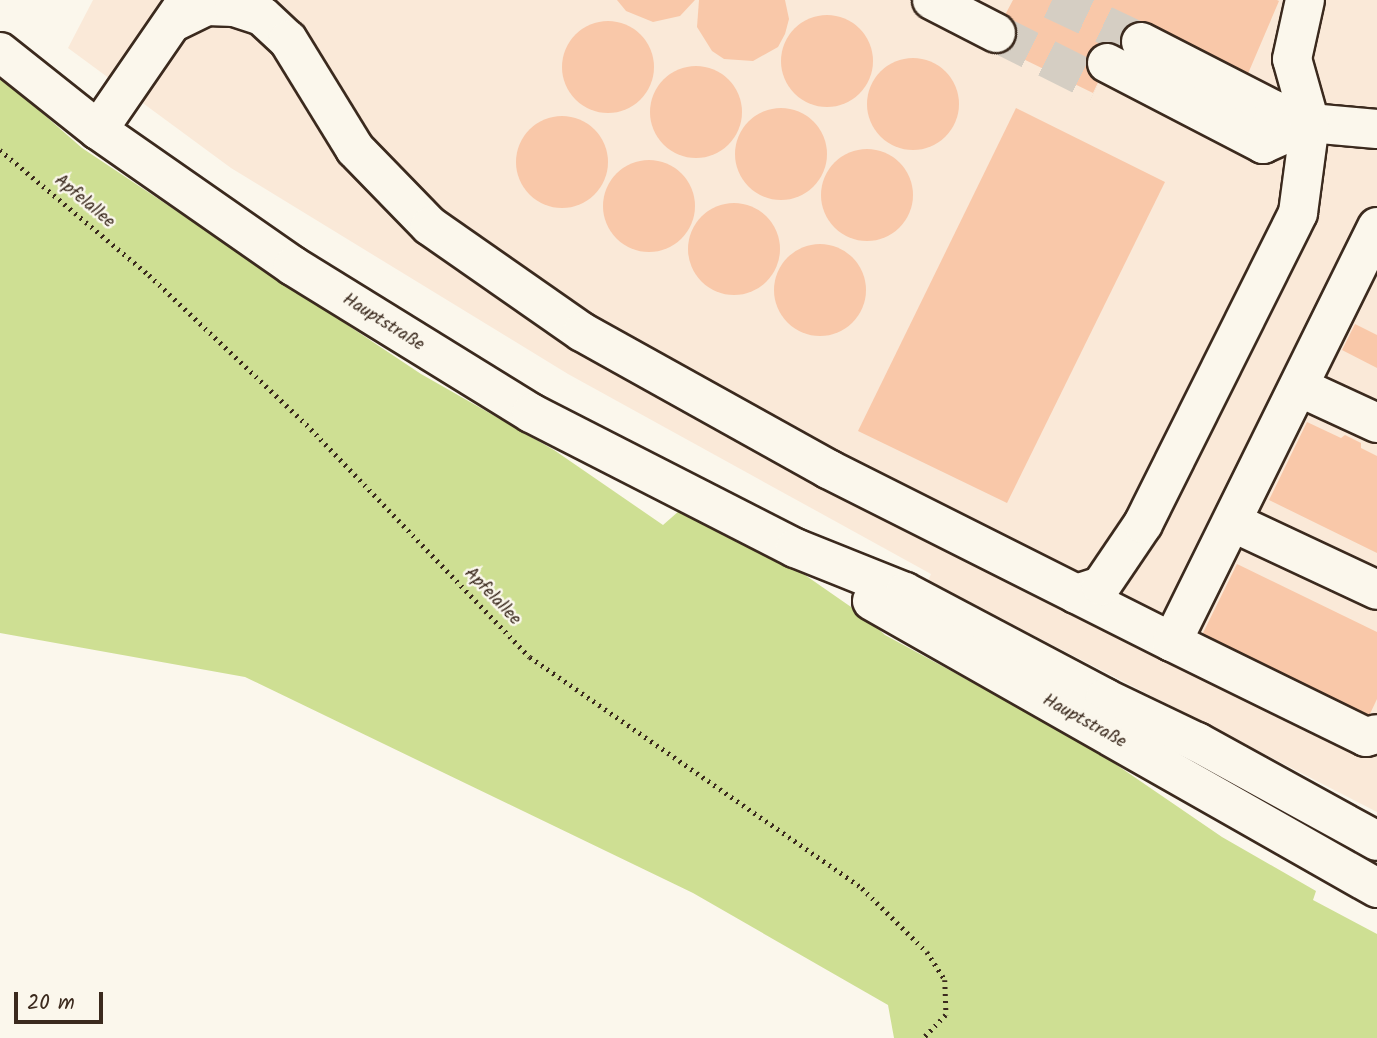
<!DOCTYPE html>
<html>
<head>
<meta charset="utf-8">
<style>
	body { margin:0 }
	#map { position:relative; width:1377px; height:1038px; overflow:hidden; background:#fbf7ec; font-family:Kalam,sans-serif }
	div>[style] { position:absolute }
	.built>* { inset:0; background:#fae9d8 }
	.green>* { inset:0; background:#cedf93 }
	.building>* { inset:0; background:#f9c8a9 }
	.round { border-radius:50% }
	.minor-tunnel>* { height:38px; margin-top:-19px; transform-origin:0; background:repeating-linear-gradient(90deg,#d5cec3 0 38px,transparent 0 57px) }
	.path>* { height:4.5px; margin-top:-2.25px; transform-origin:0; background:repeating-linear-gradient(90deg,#3b2a1e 0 2px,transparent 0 7px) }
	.roads { filter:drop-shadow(2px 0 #3b2a1e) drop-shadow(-2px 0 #3b2a1e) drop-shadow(0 2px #3b2a1e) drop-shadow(0 -2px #3b2a1e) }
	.minor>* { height:38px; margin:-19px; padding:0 19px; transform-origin:19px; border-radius:19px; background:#fbf7ec }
	.major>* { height:38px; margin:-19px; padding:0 19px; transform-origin:19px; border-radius:19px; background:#fbf7ec }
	span { translate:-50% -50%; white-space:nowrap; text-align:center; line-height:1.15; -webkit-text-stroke:5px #fbf7ec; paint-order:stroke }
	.street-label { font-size:18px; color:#3b2a1e }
	.scale { position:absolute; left:14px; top:992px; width:89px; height:32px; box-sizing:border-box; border:4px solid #3b2a1e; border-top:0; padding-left:9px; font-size:21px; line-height:24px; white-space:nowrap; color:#3b2a1e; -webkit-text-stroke:5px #fbf7ec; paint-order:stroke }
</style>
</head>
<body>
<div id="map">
	<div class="built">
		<i style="clip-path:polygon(93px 0,1377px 0,1377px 812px,928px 581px,931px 574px,568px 374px,231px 168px,68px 48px)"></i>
	</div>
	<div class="green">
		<i style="clip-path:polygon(0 76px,82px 148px,421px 374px,554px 450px,663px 525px,679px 511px,805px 575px,864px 616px,885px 635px,1089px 746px,1222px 837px,1316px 891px,1313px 900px,1377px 934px,1377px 1038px,894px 1038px,888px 1005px,693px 893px,245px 677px,0 633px)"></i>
	</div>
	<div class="building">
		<i style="clip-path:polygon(617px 0,695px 0,680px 16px,653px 22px,626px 11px)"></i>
		<i style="clip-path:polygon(699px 0,785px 0,789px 19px,785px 34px,778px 47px,753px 61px,724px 59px,712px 51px,697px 27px)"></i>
		<i style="clip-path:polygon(1013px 0,1277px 0,1279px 1px,1241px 90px,1135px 55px,1116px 45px,1093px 93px,990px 43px)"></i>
		<i class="round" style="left:781px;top:15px;width:92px;height:92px"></i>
		<i class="round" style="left:562px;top:21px;width:92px;height:92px"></i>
		<i class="round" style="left:867px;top:58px;width:92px;height:92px"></i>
		<i class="round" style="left:650px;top:66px;width:92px;height:92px"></i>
		<i style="clip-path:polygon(1016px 108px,1165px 182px,1007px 503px,858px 431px)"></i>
		<i class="round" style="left:735px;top:108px;width:92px;height:92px"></i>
		<i class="round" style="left:516px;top:116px;width:92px;height:92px"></i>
		<i class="round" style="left:821px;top:149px;width:92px;height:92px"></i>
		<i class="round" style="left:603px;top:160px;width:92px;height:92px"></i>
		<i class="round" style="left:688px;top:203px;width:92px;height:92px"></i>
		<i class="round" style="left:774px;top:244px;width:92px;height:92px"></i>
		<i style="clip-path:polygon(1355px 324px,1377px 335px,1377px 368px,1342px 350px)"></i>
		<i style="clip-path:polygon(1307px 422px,1341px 438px,1345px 435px,1361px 443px,1361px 448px,1377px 456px,1377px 553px,1269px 500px)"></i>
		<i style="clip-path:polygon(1237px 564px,1377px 632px,1377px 699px,1368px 718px,1201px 637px)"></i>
	</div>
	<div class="minor-tunnel">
		<i style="left:1052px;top:0;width:98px;rotate:25.3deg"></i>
		<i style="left:996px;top:33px;width:114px;rotate:26.6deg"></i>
	</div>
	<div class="path">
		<i style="left:0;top:150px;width:194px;rotate:40deg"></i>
		<i style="left:149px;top:275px;width:224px;rotate:43.5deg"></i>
		<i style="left:311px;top:429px;width:316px;rotate:46.2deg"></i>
		<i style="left:530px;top:657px;width:404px;rotate:34.8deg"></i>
		<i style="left:862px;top:888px;width:91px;rotate:44.6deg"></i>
		<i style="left:927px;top:952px;width:33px;rotate:57deg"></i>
		<i style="left:945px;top:980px;width:35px;rotate:88deg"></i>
		<i style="left:946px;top:1015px;width:32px;rotate:134deg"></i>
	</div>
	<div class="roads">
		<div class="minor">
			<i style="left:932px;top:0;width:72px;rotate:27.3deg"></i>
			<i style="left:174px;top:22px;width:37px;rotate:-26deg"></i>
			<i style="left:207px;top:6px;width:27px;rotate:2deg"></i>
			<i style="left:234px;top:7px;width:29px;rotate:18deg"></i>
			<i style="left:262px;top:16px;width:35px;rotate:43deg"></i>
			<i style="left:288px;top:40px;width:128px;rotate:58.4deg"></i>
			<i style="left:355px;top:149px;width:107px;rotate:45.8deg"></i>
			<i style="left:430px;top:226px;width:185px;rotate:34.9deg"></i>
			<i style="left:582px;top:332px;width:282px;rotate:29.1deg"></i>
			<i style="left:828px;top:469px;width:385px;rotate:26.7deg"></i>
			<i style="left:1141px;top:42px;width:149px;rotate:27.1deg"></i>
			<i style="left:1274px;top:110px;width:38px;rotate:20deg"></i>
			<i style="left:1107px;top:63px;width:176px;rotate:27.4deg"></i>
			<i style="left:1263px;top:144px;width:51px;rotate:-24.1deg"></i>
			<i style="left:1310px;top:123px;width:67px;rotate:5.1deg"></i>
			<i style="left:98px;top:130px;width:155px;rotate:-55.5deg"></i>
			<i style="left:1377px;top:227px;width:463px;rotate:116.3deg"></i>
			<i style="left:1172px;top:642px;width:216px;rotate:26.1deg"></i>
			<i style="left:1366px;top:737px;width:11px;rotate:-15deg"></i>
			<i style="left:1299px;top:387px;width:86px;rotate:24.8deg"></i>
			<i style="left:1232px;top:522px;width:160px;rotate:25.1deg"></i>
			<i style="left:1076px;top:594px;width:26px;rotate:-18deg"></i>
			<i style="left:1101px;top:586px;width:75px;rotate:-55.9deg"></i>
			<i style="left:1143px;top:524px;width:347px;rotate:-63.5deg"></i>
			<i style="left:1298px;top:213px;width:91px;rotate:-82.4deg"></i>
			<i style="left:1310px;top:123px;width:66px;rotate:-105.7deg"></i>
			<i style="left:1292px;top:59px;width:60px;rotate:-77.6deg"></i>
		</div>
		<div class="major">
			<i style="left:0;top:52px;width:125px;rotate:38.5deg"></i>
			<i style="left:98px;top:130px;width:238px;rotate:34.9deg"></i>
			<i style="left:293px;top:266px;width:280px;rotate:31.7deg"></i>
			<i style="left:531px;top:413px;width:297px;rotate:27.1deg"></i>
			<i style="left:795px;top:548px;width:118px;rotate:21.8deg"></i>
			<i style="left:905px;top:592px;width:226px;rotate:27.9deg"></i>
			<i style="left:1105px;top:698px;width:102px;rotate:25.6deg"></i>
			<i style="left:1197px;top:742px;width:205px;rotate:28.8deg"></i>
			<i style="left:872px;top:601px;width:581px;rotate:29.61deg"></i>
		</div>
	</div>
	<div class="street-label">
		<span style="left:84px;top:202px;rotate:40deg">Apfelallee</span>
		<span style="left:383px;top:323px;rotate:32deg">Hauptstraße</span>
		<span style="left:492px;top:597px;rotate:46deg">Apfelallee</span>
		<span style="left:1084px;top:722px;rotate:29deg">Hauptstraße</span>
	</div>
	<div class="scale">20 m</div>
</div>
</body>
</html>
